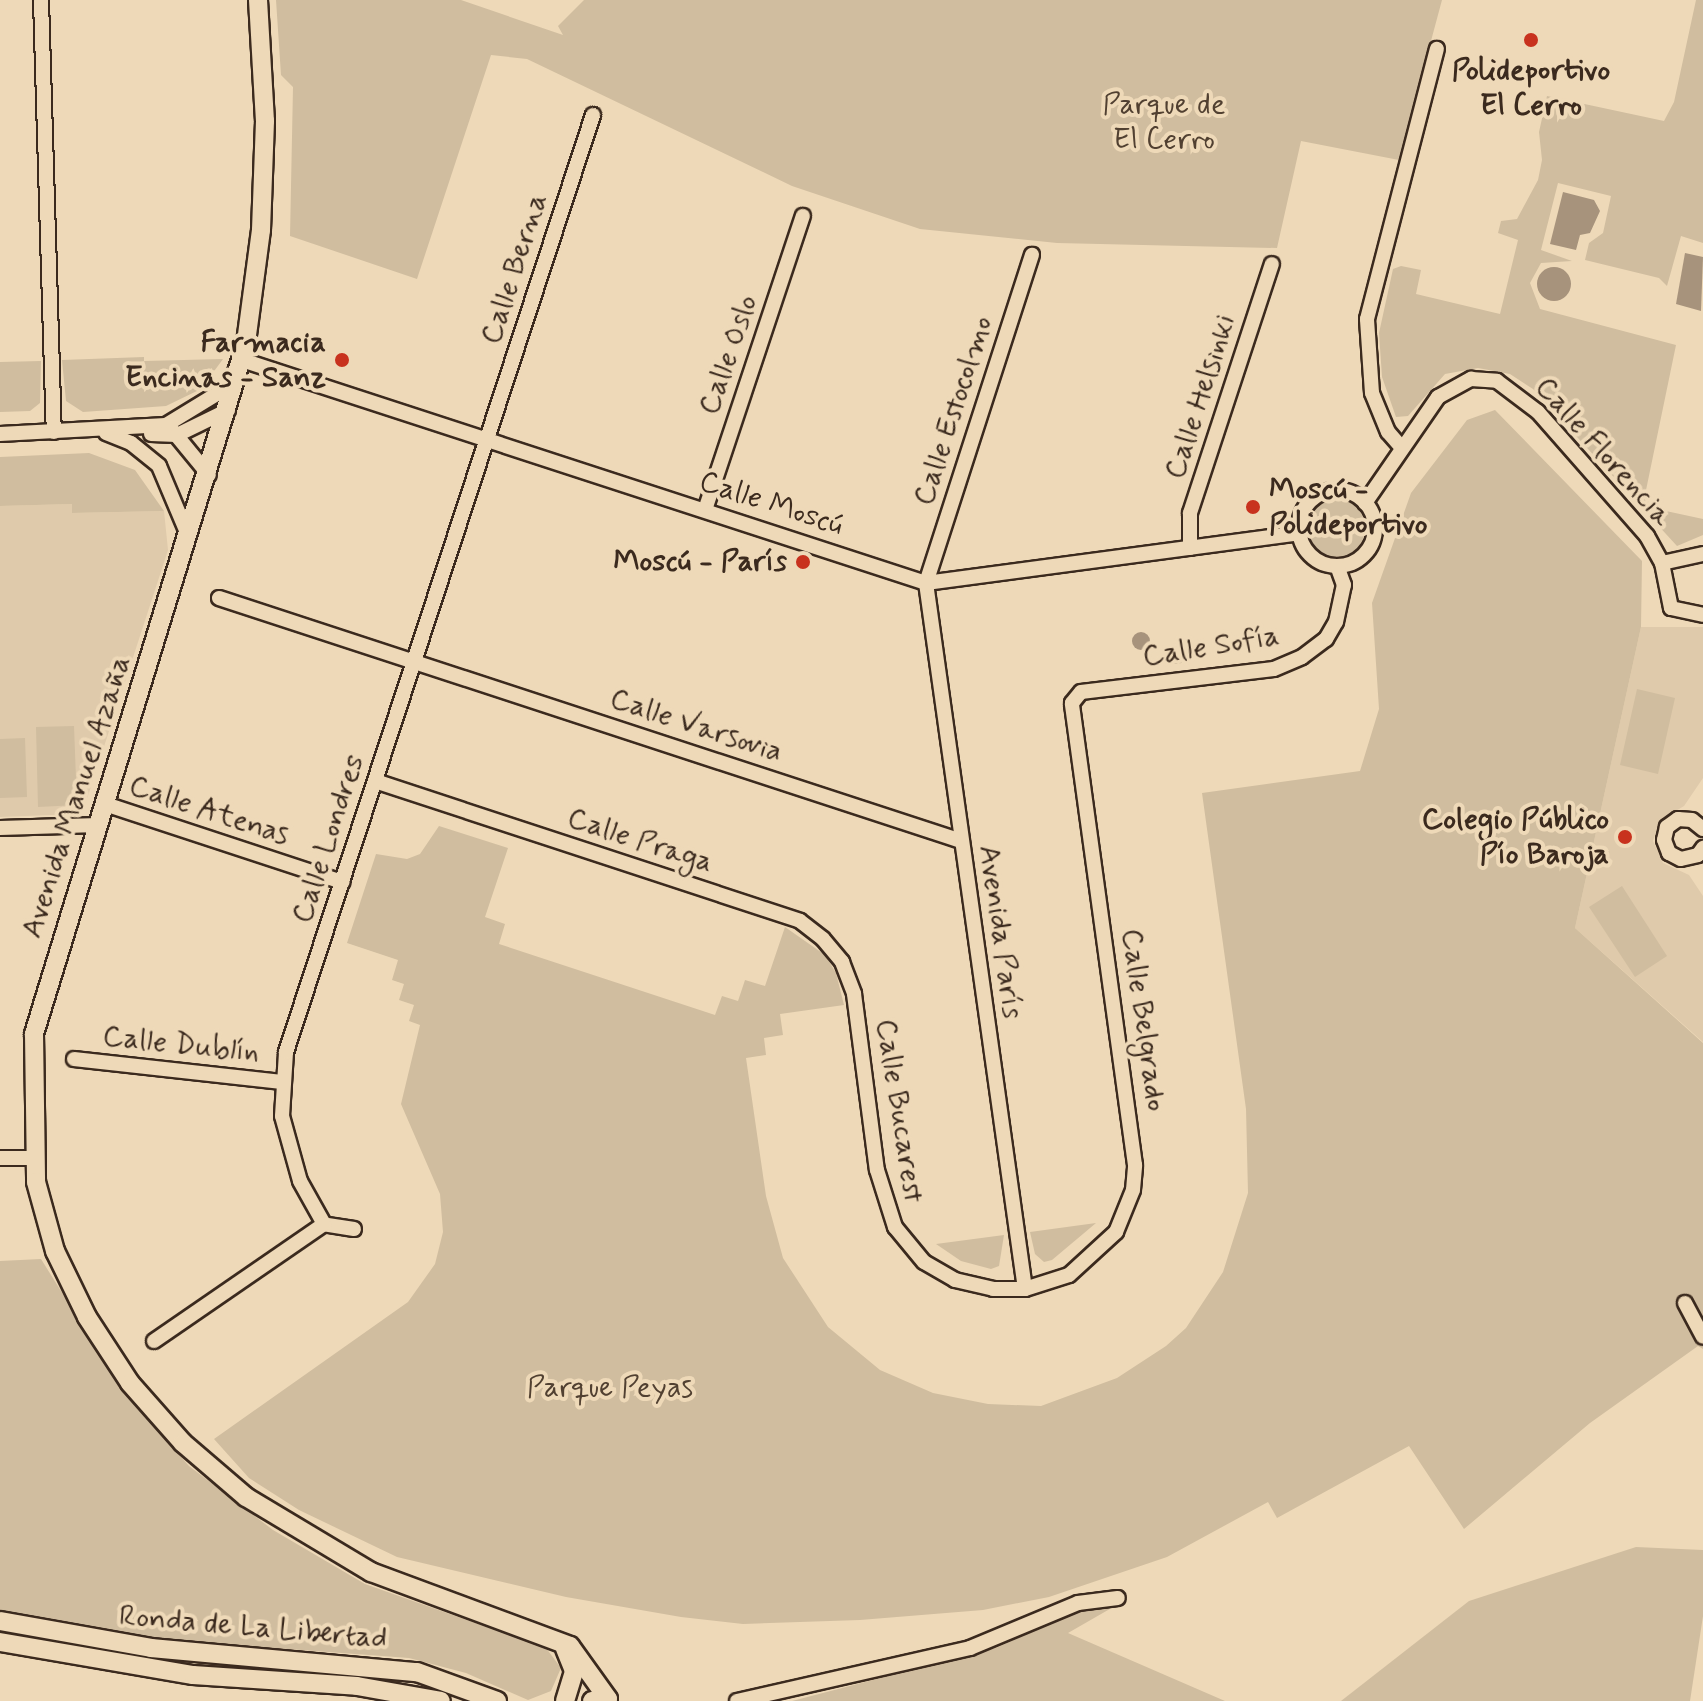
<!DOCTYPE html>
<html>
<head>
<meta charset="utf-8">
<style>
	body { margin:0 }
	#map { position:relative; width:1703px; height:1701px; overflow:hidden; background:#eed9b8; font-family:Mynerve,sans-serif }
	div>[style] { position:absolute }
	.built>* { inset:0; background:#dfcaab }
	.green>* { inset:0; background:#d0bd9f }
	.round { border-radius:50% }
	.water>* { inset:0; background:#a7937c }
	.roads { filter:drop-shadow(2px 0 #3b2a1e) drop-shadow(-2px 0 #3b2a1e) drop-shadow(0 2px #3b2a1e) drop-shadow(0 -2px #3b2a1e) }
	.street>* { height:14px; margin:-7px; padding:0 7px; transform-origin:7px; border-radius:7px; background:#eed9b8 }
	.street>.ring { margin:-7px; padding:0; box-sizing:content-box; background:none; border:14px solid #eed9b8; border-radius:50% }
	.secondary>* { height:18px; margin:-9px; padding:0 9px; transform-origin:9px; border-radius:9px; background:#eed9b8 }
	.dots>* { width:22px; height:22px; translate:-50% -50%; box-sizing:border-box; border:4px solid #eed9b8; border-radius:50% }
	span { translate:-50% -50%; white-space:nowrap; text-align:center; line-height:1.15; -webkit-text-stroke:8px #eed9b8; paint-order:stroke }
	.poi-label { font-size:30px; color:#3b2a1e; font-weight:700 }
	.right { translate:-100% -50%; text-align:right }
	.left { translate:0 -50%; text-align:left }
	.park-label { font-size:30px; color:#514031 }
	.street-label { font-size:30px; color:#3b2a1e }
</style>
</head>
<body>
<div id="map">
	<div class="built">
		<i style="clip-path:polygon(72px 504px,73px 513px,164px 511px,168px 550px,84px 808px,77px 814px,0 817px,0 506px)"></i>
		<i style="clip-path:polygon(1641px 627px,1703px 627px,1703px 778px,1684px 806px,1659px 821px,1653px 841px,1663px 863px,1689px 875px,1703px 896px,1703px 1042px,1575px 928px)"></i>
	</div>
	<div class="green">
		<i style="clip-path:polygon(276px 0,461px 0,563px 35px,558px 26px,584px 0,1442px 0,1399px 160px,1301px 141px,1277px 248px,1057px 243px,920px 229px,792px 186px,527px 59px,491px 55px,417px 279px,290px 236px,293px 87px,281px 75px)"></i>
		<i style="clip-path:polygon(1696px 0,1703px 0,1703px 243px,1681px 236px,1667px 286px,1659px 278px,1585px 260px,1589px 243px,1603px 233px,1611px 196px,1558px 183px,1541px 250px,1572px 261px,1541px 263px,1530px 283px,1540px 309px,1676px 345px,1645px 495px,1652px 508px,1703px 519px,1703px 535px,1677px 546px,1533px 389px,1510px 374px,1478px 368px,1445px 374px,1408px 416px,1396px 417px,1382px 377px,1379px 333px,1393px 269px,1401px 266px,1421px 270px,1416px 294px,1500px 314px,1518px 240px,1498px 233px,1501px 221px,1517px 219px,1538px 180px,1542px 160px,1539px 132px,1547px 96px,1664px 121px,1674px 102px)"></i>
		<i style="clip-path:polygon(144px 357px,144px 361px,223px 359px,201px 389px,166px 406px,83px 412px,66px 401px,62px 360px)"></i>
		<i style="clip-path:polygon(41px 361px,40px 403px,30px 411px,0 412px,0 362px)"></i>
		<i style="clip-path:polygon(1495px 410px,1642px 561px,1641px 627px,1575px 928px,1703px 1043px,1703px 1349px,1698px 1346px,1590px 1423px,1464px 1529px,1409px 1446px,1277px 1518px,1268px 1502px,1167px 1557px,1049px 1597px,983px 1610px,860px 1620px,743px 1624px,681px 1617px,566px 1597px,397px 1557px,299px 1510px,249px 1478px,214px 1439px,408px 1302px,435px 1264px,443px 1232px,440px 1194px,401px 1104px,420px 1025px,409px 1021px,414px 1005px,399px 1000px,404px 984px,392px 980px,398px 960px,347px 943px,376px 854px,407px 859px,420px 854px,439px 826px,508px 848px,485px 917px,505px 924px,499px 944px,715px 1015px,722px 996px,738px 1001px,745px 980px,765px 986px,785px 927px,825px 955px,836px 973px,844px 1005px,780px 1014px,783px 1035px,764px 1038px,766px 1055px,746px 1058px,766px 1196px,783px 1258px,828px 1327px,880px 1370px,933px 1393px,988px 1404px,1041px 1406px,1117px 1378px,1166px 1346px,1186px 1328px,1223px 1272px,1248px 1193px,1246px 1109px,1202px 793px,1360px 771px,1379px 709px,1372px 603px,1411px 493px,1467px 420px)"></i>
		<i style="clip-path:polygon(89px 453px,135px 470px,164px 511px,72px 513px,72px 504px,0 506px,0 457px)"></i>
		<i class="round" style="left:1307px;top:499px;width:58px;height:58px"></i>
		<i style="clip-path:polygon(1637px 689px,1675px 698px,1658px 774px,1620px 765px)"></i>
		<i style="clip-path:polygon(74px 726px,77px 805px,38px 807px,36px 727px)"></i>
		<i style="clip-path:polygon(25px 738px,27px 797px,0 798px,0 739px)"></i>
		<i style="clip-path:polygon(1622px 886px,1667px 956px,1635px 977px,1589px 907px)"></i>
		<i style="clip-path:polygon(1096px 1223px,1052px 1260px,1044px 1262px,1035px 1254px,1030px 1232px)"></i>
		<i style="clip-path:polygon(1004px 1235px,999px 1266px,991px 1269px,961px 1261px,936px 1244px)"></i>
		<i style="clip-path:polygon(41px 1259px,126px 1395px,189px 1466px,273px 1530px,365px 1584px,546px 1648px,561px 1668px,551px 1691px,528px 1700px,466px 1673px,409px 1658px,169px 1640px,0 1610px,0 1261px)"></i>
		<i style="clip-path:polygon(1636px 1547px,1703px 1550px,1703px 1616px,1690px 1701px,1341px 1701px,1469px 1601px)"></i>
		<i style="clip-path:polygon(1115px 1606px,1068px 1633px,1225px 1701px,792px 1701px,996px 1648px,1086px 1608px)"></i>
	</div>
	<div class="water">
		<i style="clip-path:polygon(1563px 192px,1594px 200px,1600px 211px,1590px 233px,1580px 235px,1576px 250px,1550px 244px)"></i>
		<i style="clip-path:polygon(1685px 253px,1703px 257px,1701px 311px,1676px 304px)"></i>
		<i class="round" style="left:1537px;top:267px;width:34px;height:34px"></i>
		<i class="round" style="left:1132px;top:632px;width:18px;height:18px"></i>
		<i class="round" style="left:1168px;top:646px;width:18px;height:18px"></i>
	</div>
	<div class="roads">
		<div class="street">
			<i style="left:41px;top:0;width:432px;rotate:88.3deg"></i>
			<i style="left:172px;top:430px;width:58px;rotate:50.6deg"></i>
			<i style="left:106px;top:433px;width:27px;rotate:22deg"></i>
			<i style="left:131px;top:443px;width:36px;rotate:39deg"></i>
			<i style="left:159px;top:466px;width:75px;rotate:67.2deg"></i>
			<i style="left:0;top:434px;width:166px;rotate:-3.1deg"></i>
			<i style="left:166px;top:425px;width:69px;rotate:-31.4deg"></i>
			<i style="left:225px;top:389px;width:34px;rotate:-60deg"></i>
			<i style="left:242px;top:360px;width:719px;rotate:18.06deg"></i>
			<i style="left:926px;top:583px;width:376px;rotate:-7.6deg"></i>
			<i style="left:151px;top:434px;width:26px;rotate:2deg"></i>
			<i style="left:177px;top:435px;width:57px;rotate:-26.1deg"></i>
			<i style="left:1402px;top:448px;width:21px;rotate:-131deg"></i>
			<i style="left:1388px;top:432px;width:42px;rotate:-112.3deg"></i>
			<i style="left:1372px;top:393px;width:74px;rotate:-93.9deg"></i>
			<i style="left:1367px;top:319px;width:279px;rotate:-75.5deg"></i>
			<i class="ring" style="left:1299px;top:490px;width:62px;height:62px"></i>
			<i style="left:1365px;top:503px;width:129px;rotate:-55.4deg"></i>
			<i style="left:1438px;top:397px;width:38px;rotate:-29deg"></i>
			<i style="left:1471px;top:379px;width:26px;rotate:4deg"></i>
			<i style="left:1497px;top:381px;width:51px;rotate:37.1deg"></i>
			<i style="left:1538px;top:412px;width:165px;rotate:48.7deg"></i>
			<i style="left:1647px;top:536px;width:31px;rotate:61deg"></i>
			<i style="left:1662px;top:563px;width:46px;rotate:78.7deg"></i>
			<i style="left:1671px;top:608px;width:33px;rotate:12deg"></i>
			<i style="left:705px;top:510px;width:310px;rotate:-71.6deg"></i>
			<i style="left:1190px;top:548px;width:35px;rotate:-90deg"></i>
			<i style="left:1190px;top:513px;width:262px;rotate:-71.8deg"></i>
			<i style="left:1662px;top:563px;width:42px;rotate:-12.4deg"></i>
			<i style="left:219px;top:598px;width:781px;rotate:18.13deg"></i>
			<i style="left:375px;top:781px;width:447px;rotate:18.2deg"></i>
			<i style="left:800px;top:921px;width:29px;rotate:38deg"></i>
			<i style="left:823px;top:939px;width:30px;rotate:50deg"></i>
			<i style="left:842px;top:962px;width:34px;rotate:69deg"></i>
			<i style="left:854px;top:994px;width:177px;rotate:82.6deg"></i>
			<i style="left:877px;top:1170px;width:60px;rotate:72.5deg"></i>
			<i style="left:895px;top:1227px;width:45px;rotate:50.4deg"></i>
			<i style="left:924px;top:1262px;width:36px;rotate:30deg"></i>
			<i style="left:955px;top:1280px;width:39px;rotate:13deg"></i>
			<i style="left:993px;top:1289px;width:32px"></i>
			<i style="left:1025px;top:1289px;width:46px;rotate:-17.7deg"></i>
			<i style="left:1069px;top:1275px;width:64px;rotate:-42.5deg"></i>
			<i style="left:1116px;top:1232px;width:45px;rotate:-68deg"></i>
			<i style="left:1133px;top:1190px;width:25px;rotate:-85deg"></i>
			<i style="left:1135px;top:1165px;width:466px;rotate:-97.8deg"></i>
			<i style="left:1072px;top:703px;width:14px;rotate:-51deg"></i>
			<i style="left:1081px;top:692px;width:194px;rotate:-6.8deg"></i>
			<i style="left:1274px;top:669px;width:30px;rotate:-23deg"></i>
			<i style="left:1302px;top:657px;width:30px;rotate:-37deg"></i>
			<i style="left:1326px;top:639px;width:20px;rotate:-60deg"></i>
			<i style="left:1336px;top:622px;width:38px;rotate:-78deg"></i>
			<i style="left:1344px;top:585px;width:20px;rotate:-110deg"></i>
			<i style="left:105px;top:804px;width:250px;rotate:18.2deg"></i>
			<i style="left:0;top:828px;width:98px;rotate:-1.8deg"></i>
			<i style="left:1703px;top:829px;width:14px;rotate:-141deg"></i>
			<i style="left:1692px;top:820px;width:14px;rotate:-176deg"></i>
			<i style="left:1678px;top:819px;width:14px;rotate:144deg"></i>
			<i style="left:1667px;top:827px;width:13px;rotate:103deg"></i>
			<i style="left:1664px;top:840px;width:14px;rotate:69deg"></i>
			<i style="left:1669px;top:853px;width:13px;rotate:27deg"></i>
			<i style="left:1681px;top:859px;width:17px;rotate:-13deg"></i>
			<i style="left:1698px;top:855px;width:9px;rotate:-54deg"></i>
			<i style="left:74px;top:1059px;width:209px;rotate:6.3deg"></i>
			<i style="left:0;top:1158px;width:34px"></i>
			<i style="left:354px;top:1229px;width:30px;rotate:-171deg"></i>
			<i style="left:324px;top:1224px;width:49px;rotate:-119.2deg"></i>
			<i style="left:300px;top:1181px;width:67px;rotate:-105.5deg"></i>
			<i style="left:282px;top:1116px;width:64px;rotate:-86.4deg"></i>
			<i style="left:286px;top:1052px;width:986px;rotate:-71.86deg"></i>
			<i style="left:1025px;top:1289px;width:713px;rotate:-97.98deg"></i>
			<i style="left:926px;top:583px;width:345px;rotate:-72.1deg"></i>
			<i style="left:1685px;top:1303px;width:38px;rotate:62deg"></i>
			<i style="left:154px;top:1341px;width:206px;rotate:-34.5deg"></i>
			<i style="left:737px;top:1701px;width:239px;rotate:-12.8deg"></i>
			<i style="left:970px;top:1648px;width:117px;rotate:-22.6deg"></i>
			<i style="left:1078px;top:1603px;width:40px;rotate:-7.1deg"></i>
		</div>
		<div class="secondary">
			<i style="left:258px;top:0;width:121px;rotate:86.7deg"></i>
			<i style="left:265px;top:121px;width:109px;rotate:92.1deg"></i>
			<i style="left:261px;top:230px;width:114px;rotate:97.6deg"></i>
			<i style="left:246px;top:343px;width:723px;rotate:107.06deg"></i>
			<i style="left:34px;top:1034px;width:148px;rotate:89.2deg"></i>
			<i style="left:36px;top:1182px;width:72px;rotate:74.6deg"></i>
			<i style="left:55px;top:1251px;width:73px;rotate:64.1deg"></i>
			<i style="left:87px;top:1317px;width:79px;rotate:56.9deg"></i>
			<i style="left:130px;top:1383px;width:80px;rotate:48.5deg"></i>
			<i style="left:183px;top:1443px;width:83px;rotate:40.6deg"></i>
			<i style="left:246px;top:1497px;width:146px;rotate:31deg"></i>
			<i style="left:371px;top:1572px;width:212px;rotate:20.4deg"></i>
			<i style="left:570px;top:1646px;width:65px;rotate:54.4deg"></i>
			<i style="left:608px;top:1699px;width:16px;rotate:173deg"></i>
			<i style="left:0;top:1621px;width:153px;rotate:10.1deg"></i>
			<i style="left:151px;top:1648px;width:267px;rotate:5.2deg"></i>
			<i style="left:417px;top:1672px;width:85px;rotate:19.9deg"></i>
			<i style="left:0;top:1642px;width:196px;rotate:9.7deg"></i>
			<i style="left:193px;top:1675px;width:164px;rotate:3.8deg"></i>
			<i style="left:357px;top:1686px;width:85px;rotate:10.1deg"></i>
			<i style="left:565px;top:1701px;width:31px;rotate:-73deg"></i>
			<i style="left:574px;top:1671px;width:24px;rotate:-112deg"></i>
		</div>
	</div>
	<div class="dots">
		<i style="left:1531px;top:40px;background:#c8321e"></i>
		<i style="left:342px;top:360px;background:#c8321e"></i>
		<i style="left:1253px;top:507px;background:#c8321e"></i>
		<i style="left:803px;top:562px;background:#c8321e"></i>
		<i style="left:1625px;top:837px;background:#c8321e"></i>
	</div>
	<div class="poi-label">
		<span style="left:1531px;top:88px">Polideportivo<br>El Cerro</span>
		<span class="right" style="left:326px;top:360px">Farmacia<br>Encinas - Sanz</span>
		<span class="left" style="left:1269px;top:507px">Moscú -<br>Polideportivo</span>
		<span class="right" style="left:787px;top:562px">Moscú - París</span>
		<span class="right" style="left:1609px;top:837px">Colegio Público<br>Pío Baroja</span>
	</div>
	<div class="park-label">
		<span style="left:1164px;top:122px">Parque de<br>El Cerro</span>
		<span style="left:610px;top:1388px">Parque Peyas</span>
	</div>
	<div class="street-label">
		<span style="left:515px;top:269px;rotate:-72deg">Calle Berna</span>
		<span style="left:729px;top:355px;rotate:-71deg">Calle Oslo</span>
		<span style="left:1201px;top:397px;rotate:-72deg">Calle Helsinki</span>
		<span style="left:954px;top:411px;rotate:-72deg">Calle Estocolmo</span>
		<span style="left:1603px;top:452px;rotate:48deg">Calle Florencia</span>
		<span style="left:771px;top:504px;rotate:18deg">Calle Moscú</span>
		<span style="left:1211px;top:647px;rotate:-9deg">Calle Sofía</span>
		<span style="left:696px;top:726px;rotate:18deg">Calle Varsovia</span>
		<span style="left:77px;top:797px;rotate:-72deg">Avenida Manuel Azaña</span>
		<span style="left:209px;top:811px;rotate:18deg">Calle Atenas</span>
		<span style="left:329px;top:839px;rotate:-72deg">Calle Londres</span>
		<span style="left:640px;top:841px;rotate:18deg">Calle Praga</span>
		<span style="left:1000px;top:932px;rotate:82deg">Avenida París</span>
		<span style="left:1143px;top:1020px;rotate:82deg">Calle Belgrado</span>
		<span style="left:181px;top:1045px;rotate:6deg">Calle Dublín</span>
		<span style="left:899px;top:1111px;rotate:81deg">Calle Bucarest</span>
		<span style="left:253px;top:1628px;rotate:5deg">Ronda de La Libertad</span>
	</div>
</div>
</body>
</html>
